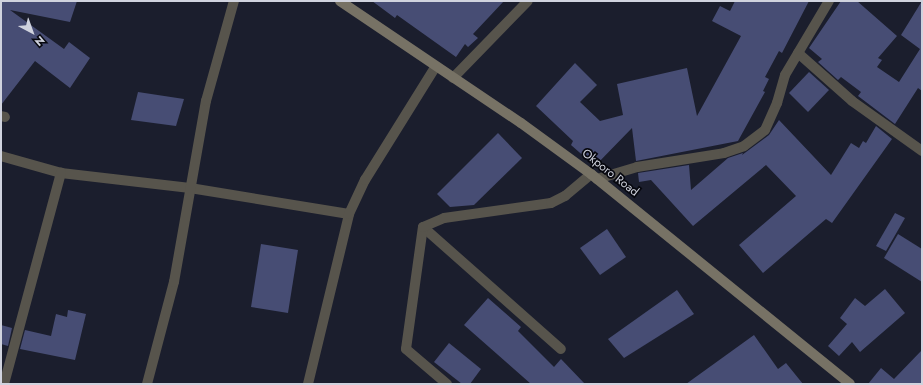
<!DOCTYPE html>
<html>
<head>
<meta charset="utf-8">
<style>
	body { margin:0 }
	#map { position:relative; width:923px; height:385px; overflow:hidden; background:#1b1e2d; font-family:Jost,sans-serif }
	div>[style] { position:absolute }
	.building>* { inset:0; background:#474d74 }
	.minor>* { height:10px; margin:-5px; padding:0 5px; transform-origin:5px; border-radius:5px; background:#57544c }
	.secondary>* { height:10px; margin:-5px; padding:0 5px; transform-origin:5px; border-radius:5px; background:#777265 }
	span { translate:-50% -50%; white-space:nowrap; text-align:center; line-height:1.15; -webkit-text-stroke:3.5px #07080f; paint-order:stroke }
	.street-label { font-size:12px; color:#d0d3de }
	.frame { position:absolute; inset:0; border:2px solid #d0d3de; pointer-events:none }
	.north { position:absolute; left:12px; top:12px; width:40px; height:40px; -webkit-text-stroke:3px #07080f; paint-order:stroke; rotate:139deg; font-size:11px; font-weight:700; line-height:16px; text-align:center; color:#d0d3de }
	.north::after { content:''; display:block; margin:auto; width:14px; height:18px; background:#d0d3de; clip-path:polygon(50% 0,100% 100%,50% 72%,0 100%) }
</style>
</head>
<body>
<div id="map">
	<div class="building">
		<i style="clip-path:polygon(1px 1px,77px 1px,70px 22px,10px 10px,64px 49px,69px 42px,90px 58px,70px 88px,35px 61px,1px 105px)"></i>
		<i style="clip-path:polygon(372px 1px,504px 1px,473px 34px,478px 38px,468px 47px,465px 44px,456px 57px,397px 15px,395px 18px)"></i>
		<i style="clip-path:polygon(735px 1px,809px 1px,782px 53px,779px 51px,765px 77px,769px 79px,763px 91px,765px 92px,738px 141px,636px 161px,632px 128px,595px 166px,571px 145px,573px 141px,536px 106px,575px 63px,597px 85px,580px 102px,600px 121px,623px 115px,617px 84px,687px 68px,697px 116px,741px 36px,712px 21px,720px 6px,730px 11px)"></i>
		<i style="clip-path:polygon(841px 1px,857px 1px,897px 36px,878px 58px,882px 60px,877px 67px,899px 82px,920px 49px,901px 35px,922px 1px,922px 91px,918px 88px,895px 124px,858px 96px,861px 92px,841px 77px,838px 80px,818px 62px,822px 59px,809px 48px)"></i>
		<i style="clip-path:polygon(809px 72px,829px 90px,808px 112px,789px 93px)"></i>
		<i style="clip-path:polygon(138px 92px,184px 99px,176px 126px,131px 120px)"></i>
		<i style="clip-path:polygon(779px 120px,831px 175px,851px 143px,859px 148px,863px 141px,866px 143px,876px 126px,892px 139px,832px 223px,826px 219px,763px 273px,739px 245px,796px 196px,766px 165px,693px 226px,651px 180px,639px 182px,638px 173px,689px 165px,691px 190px,728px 158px,743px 153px,742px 155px,769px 135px)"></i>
		<i style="clip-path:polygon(498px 133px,522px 158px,474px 205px,450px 207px,437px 194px)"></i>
		<i style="clip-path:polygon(895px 213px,905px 218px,886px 251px,876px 246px)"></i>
		<i style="clip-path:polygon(607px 229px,626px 257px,600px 275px,580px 248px)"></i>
		<i style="clip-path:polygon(898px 234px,922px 249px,922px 282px,884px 258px)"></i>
		<i style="clip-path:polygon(261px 244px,298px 250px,288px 313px,251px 307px)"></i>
		<i style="clip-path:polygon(885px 289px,905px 313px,860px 352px,852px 342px,839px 356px,828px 346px,847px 324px,840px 318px,855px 298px,865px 306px)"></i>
		<i style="clip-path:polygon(677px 290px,694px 314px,624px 358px,608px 339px)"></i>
		<i style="clip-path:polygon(488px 298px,521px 327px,518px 331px,554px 367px,561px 359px,585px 384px,531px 384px,464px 325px)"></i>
		<i style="clip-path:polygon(68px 310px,86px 314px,75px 360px,20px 349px,25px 330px,51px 336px,56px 314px,67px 317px)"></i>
		<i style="clip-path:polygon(1px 325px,12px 328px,8px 346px,1px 344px)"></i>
		<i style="clip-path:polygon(754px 335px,778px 369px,786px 363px,803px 384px,686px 384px)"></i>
		<i style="clip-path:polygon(449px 343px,481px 369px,470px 384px,462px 384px,434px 362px)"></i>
		<i style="clip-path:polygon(922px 350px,922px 384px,868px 384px,881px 368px,894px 379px)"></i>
	</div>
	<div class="minor">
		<i style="left:798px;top:53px;width:72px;rotate:41.6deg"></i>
		<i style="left:852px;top:101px;width:86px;rotate:35.5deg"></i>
		<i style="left:453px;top:78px;width:107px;rotate:-45.8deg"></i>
		<i style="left:1px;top:116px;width:4px;rotate:14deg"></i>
		<i style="left:1px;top:156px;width:62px;rotate:15.8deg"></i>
		<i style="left:61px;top:173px;width:130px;rotate:6.6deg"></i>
		<i style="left:190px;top:188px;width:161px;rotate:9.3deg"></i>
		<i style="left:597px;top:179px;width:42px;rotate:-16.7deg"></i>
		<i style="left:637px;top:167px;width:88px;rotate:-9.1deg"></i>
		<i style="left:724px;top:153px;width:21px;rotate:-19deg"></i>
		<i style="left:744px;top:146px;width:26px;rotate:-37deg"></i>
		<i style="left:765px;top:130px;width:30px;rotate:-66deg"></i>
		<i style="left:777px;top:103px;width:29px;rotate:-74deg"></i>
		<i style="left:785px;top:75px;width:86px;rotate:-59.3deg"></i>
		<i style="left:423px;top:227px;width:184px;rotate:41.5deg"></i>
		<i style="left:4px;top:384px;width:219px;rotate:-74.9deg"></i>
		<i style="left:147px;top:384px;width:106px;rotate:-75.2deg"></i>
		<i style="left:174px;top:282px;width:184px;rotate:-80deg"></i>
		<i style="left:206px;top:101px;width:104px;rotate:-74.4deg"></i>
		<i style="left:308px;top:384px;width:175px;rotate:-76.4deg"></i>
		<i style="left:349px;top:214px;width:38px;rotate:-65deg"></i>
		<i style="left:365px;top:180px;width:134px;rotate:-58.1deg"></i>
		<i style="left:447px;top:384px;width:54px;rotate:-139.5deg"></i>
		<i style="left:406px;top:349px;width:123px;rotate:-82.1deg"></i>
		<i style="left:423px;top:227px;width:23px;rotate:-23deg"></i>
		<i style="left:444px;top:218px;width:108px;rotate:-8deg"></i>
		<i style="left:551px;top:203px;width:16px;rotate:-27deg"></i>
		<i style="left:565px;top:196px;width:34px;rotate:-40deg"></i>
	</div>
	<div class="secondary">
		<i style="left:340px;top:1px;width:218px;rotate:34deg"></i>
		<i style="left:521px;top:123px;width:87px;rotate:36.1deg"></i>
		<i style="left:591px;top:174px;width:333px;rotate:39deg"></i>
	</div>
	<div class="street-label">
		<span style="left:610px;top:173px;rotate:38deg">Okporo Road</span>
	</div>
	<div class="frame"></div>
	<div class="north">N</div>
</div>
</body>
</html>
